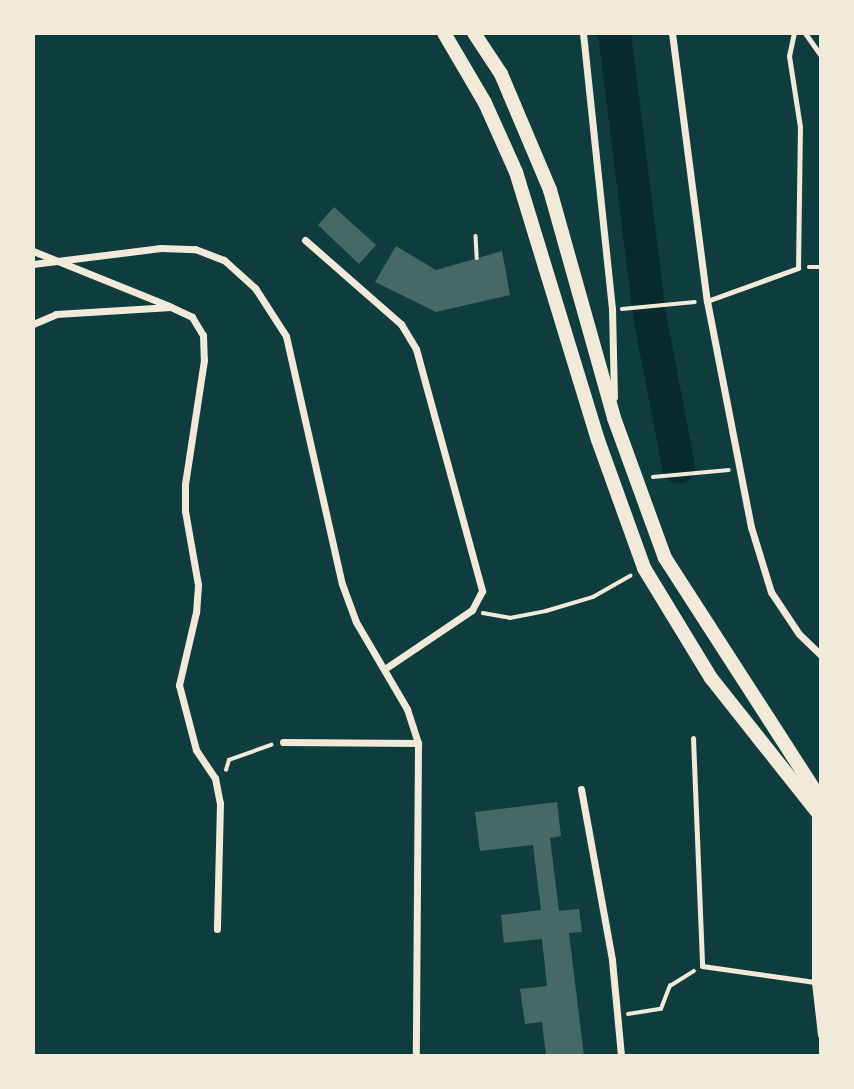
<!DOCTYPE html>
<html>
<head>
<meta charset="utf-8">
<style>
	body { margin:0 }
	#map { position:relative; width:854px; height:1089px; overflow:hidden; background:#0f3d3e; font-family:"Fira Sans",sans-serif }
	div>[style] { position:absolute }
	.river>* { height:33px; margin:-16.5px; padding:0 16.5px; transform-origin:16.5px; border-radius:16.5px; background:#0a2a2b }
	.building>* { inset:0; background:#486865 }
	.path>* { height:3.5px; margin:-1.75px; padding:0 1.75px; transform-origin:1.75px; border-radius:1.75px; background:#f1e9da }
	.service>* { height:5px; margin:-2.5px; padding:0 2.5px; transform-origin:2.5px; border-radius:2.5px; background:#f1e9da }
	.minor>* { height:7px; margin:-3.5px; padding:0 3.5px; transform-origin:3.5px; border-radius:3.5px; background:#f1e9da }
	.secondary>* { height:14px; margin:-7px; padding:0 7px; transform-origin:7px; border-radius:7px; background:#f1e9da }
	span { translate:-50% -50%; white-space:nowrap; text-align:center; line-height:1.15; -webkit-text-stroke:5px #f1e9da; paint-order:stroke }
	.frame { position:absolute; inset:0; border:35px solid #f1e9da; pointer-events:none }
</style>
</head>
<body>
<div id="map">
	<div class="river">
		<i style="left:614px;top:33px;width:289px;rotate:82.9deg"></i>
		<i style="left:650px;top:320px;width:149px;rotate:79.1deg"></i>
	</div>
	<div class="building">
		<i style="clip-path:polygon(334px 207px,376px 245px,359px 264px,318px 225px)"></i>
		<i style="clip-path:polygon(396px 246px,436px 270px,502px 251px,510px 295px,436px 312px,375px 282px)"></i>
		<i style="clip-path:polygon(557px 802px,561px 836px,550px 838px,559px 911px,579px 909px,582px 932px,569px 933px,584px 1056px,546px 1056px,542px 1022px,525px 1024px,520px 989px,547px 986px,542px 939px,504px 943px,501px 915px,541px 910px,533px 845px,480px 851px,475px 812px)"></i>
	</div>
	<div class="path">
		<i style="left:476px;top:236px;width:22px;rotate:87deg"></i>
		<i style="left:809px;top:267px;width:12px"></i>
		<i style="left:622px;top:309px;width:73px;rotate:-5.5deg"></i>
		<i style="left:653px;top:477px;width:76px;rotate:-5.3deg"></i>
		<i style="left:483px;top:613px;width:27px;rotate:10deg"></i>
		<i style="left:510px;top:618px;width:37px;rotate:-11deg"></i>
		<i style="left:546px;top:611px;width:49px;rotate:-16.6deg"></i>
		<i style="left:593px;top:597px;width:43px;rotate:-29.6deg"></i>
		<i style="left:226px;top:770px;width:10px;rotate:-73deg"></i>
		<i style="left:229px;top:760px;width:45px;rotate:-19.7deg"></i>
		<i style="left:628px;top:1014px;width:33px;rotate:-9deg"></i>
		<i style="left:661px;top:1009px;width:25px;rotate:-69deg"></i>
		<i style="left:670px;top:986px;width:28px;rotate:-32deg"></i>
	</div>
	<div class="service">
		<i style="left:805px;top:33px;width:28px;rotate:55deg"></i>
		<i style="left:707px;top:301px;width:97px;rotate:-19.9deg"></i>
		<i style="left:798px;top:268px;width:141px;rotate:-89.2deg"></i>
		<i style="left:800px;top:127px;width:72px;rotate:-98.8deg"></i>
		<i style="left:789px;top:56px;width:24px;rotate:-78deg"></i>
		<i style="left:693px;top:738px;width:228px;rotate:87.7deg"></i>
		<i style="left:702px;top:966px;width:114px;rotate:8.1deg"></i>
	</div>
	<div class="minor">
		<i style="left:583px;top:33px;width:278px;rotate:84deg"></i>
		<i style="left:612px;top:309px;width:88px;rotate:88.7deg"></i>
		<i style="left:672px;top:33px;width:270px;rotate:82.6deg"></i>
		<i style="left:707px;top:301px;width:230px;rotate:79deg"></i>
		<i style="left:751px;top:527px;width:68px;rotate:72.9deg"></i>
		<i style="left:771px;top:592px;width:50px;rotate:56.3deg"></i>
		<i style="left:799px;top:634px;width:30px;rotate:44deg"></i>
		<i style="left:305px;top:240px;width:128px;rotate:41.2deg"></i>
		<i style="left:401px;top:324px;width:29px;rotate:59deg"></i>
		<i style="left:416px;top:349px;width:251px;rotate:74.7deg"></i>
		<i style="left:482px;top:591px;width:21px;rotate:118deg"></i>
		<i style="left:472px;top:610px;width:104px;rotate:146deg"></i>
		<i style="left:33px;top:251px;width:147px;rotate:22deg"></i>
		<i style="left:33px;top:264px;width:129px;rotate:-7.1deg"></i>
		<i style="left:161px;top:248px;width:34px;rotate:2deg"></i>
		<i style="left:195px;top:249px;width:31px;rotate:21deg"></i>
		<i style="left:224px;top:260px;width:42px;rotate:42.1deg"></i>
		<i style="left:255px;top:288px;width:57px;rotate:57.1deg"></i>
		<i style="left:286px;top:336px;width:254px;rotate:77.3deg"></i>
		<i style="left:342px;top:584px;width:40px;rotate:69.8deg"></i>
		<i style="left:356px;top:622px;width:101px;rotate:59.6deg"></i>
		<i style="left:407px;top:709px;width:36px;rotate:72deg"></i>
		<i style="left:418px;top:743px;width:313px;rotate:90.4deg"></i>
		<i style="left:33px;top:324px;width:25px;rotate:-23deg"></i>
		<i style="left:56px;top:314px;width:115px;rotate:-3.5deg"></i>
		<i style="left:171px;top:307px;width:23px;rotate:25deg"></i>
		<i style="left:192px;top:317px;width:21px;rotate:59deg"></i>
		<i style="left:203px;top:335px;width:25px;rotate:88deg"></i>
		<i style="left:204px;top:360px;width:125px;rotate:98.7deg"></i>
		<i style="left:185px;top:484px;width:27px;rotate:90deg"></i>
		<i style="left:185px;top:511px;width:75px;rotate:80deg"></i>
		<i style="left:198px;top:585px;width:27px;rotate:94deg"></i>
		<i style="left:196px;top:612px;width:75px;rotate:103.1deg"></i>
		<i style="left:179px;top:685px;width:67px;rotate:75.3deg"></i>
		<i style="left:196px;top:750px;width:34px;rotate:56deg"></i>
		<i style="left:215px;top:778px;width:25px;rotate:79deg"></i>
		<i style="left:220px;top:803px;width:126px;rotate:91.4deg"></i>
		<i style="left:283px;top:742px;width:135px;rotate:0.4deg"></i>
		<i style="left:581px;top:789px;width:174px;rotate:79.7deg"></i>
		<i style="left:612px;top:960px;width:96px;rotate:84.6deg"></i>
		<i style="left:815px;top:811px;width:171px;rotate:90deg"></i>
		<i style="left:815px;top:982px;width:53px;rotate:83.5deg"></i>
	</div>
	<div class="secondary">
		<i style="left:444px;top:33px;width:81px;rotate:59.6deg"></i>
		<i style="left:485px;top:103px;width:76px;rotate:65.8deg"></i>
		<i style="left:516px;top:172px;width:280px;rotate:73deg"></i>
		<i style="left:598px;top:440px;width:136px;rotate:70.2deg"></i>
		<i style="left:644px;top:568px;width:129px;rotate:58.7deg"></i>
		<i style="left:711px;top:678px;width:177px;rotate:51.6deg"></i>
		<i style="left:474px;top:33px;width:49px;rotate:56.6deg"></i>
		<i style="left:501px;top:74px;width:126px;rotate:67.1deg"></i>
		<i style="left:550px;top:190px;width:237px;rotate:74.3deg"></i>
		<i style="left:614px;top:418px;width:149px;rotate:70deg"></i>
		<i style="left:665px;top:558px;width:288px;rotate:57.2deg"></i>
	</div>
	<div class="frame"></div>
</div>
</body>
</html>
